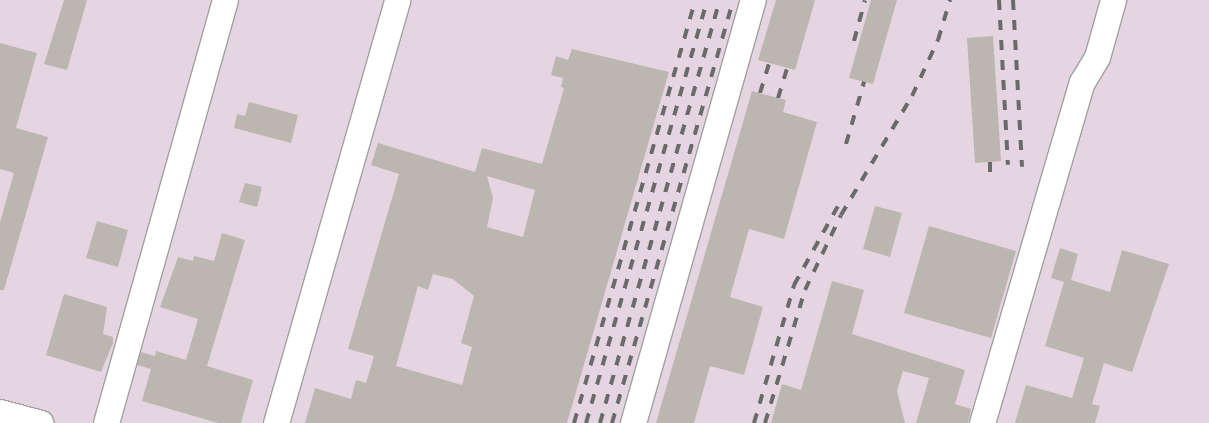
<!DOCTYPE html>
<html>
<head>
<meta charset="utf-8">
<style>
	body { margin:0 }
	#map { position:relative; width:1209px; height:423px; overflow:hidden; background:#eceae3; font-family:Cabin,sans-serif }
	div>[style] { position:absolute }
	.industrial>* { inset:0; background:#e5d5e1 }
	.building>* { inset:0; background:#bcb6b0 }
	.roads { filter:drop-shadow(1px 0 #a0a0a0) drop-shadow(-1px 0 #a0a0a0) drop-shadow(0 1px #a0a0a0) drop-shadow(0 -1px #a0a0a0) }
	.minor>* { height:25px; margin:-12.5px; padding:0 12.5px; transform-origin:12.5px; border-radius:12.5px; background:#fff }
	.rail>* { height:4px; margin-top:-2px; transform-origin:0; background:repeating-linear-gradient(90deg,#6a6a6a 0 10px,transparent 0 20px) }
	span { translate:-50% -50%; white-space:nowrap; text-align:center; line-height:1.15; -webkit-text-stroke:5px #fff; paint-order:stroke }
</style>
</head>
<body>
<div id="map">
	<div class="industrial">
		<i style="clip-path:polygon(0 0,1209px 0,1209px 423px,0 423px)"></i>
	</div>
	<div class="building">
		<i style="clip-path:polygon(64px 0,87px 0,67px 70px,44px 64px)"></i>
		<i style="clip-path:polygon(776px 0,815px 0,795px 70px,758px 60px)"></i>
		<i style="clip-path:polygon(871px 0,897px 0,873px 84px,849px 78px)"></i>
		<i style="clip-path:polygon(993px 36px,1001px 161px,975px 163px,967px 38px)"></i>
		<i style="clip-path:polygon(0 43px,37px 53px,16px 128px,48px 137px,4px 290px,0 290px,0 222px,14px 173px,0 169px)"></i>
		<i style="clip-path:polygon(evenodd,572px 49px,669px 72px,567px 423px,305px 423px,315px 388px,351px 399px,356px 380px,366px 383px,374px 356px,348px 349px,399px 174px,371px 165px,378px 143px,475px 172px,482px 148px,542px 164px,564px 88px,561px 87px,563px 78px,551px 75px,556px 56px,568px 60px,572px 49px,487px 176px,535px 190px,523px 237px,487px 227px,493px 198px,487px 176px,572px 49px,433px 274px,453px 279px,474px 296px,461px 343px,472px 347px,462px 385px,396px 366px,418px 286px,428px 290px,433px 274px)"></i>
		<i style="clip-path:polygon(752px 91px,786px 100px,783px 112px,817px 122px,784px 239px,749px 229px,730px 297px,763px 307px,744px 375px,710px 366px,694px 423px,656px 423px)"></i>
		<i style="clip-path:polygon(249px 102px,298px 115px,291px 143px,234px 128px,237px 114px,245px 116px)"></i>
		<i style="clip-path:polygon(245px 183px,262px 187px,257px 207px,239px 202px)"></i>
		<i style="clip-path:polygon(875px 206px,902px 213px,890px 257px,863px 249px)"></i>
		<i style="clip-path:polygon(97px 221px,128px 230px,118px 267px,86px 258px)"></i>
		<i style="clip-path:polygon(929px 226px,1016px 251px,991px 338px,904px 313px)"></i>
		<i style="clip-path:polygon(222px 233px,245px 240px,207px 366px,253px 380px,241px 423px,218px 423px,142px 401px,151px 369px,137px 365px,141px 352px,155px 356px,156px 351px,186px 360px,198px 319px,160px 307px,178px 257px,193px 261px,194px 256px,214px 261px)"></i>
		<i style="clip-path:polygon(1060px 248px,1078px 254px,1071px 280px,1110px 292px,1122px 250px,1169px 264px,1132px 372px,1104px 363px,1092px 404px,1100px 406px,1095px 423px,1015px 423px,1026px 385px,1072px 398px,1084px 358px,1045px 346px,1064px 282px,1051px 278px)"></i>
		<i style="clip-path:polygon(832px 281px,864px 290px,852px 334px,965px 370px,955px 404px,971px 409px,968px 423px,916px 423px,929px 378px,903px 371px,897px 391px,905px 423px,771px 423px,782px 384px,801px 390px)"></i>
		<i style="clip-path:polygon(64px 294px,107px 307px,103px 334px,113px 337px,113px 343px,101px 372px,46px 355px)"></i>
	</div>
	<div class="roads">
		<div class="minor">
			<i style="left:0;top:412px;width:42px;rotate:15deg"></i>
			<i style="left:106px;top:423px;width:439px;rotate:-74.3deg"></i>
			<i style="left:276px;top:423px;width:440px;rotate:-74deg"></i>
			<i style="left:633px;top:423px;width:440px;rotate:-74.2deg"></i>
			<i style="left:982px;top:423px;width:355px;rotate:-73.7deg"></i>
			<i style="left:1082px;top:82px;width:29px;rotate:-59deg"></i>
			<i style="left:1097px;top:57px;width:59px;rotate:-74.3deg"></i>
		</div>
	</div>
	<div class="rail">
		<i style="left:999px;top:0;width:165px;rotate:86.9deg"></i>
		<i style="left:1013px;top:0;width:167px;rotate:86.9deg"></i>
		<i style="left:854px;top:41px;width:42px;rotate:-75deg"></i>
		<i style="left:760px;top:93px;width:31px;rotate:-73deg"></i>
		<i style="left:778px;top:98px;width:31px;rotate:-73deg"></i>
		<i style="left:846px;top:144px;width:65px;rotate:-73.8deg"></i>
		<i style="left:990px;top:162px;width:13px;rotate:90deg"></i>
		<i style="left:574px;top:423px;width:440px;rotate:-74deg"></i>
		<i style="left:586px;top:423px;width:440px;rotate:-74deg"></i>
		<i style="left:600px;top:423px;width:440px;rotate:-74.2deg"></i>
		<i style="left:612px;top:423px;width:440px;rotate:-74deg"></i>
		<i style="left:754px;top:423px;width:144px;rotate:-73.8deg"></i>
		<i style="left:794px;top:285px;width:93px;rotate:-60.9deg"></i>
		<i style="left:765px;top:423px;width:139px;rotate:-73.3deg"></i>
		<i style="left:805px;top:290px;width:83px;rotate:-64.4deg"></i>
		<i style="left:841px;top:215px;width:139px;rotate:-59.2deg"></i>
		<i style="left:912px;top:96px;width:62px;rotate:-65.1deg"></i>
		<i style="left:938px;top:40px;width:42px;rotate:-73.3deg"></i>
	</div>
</div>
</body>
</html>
